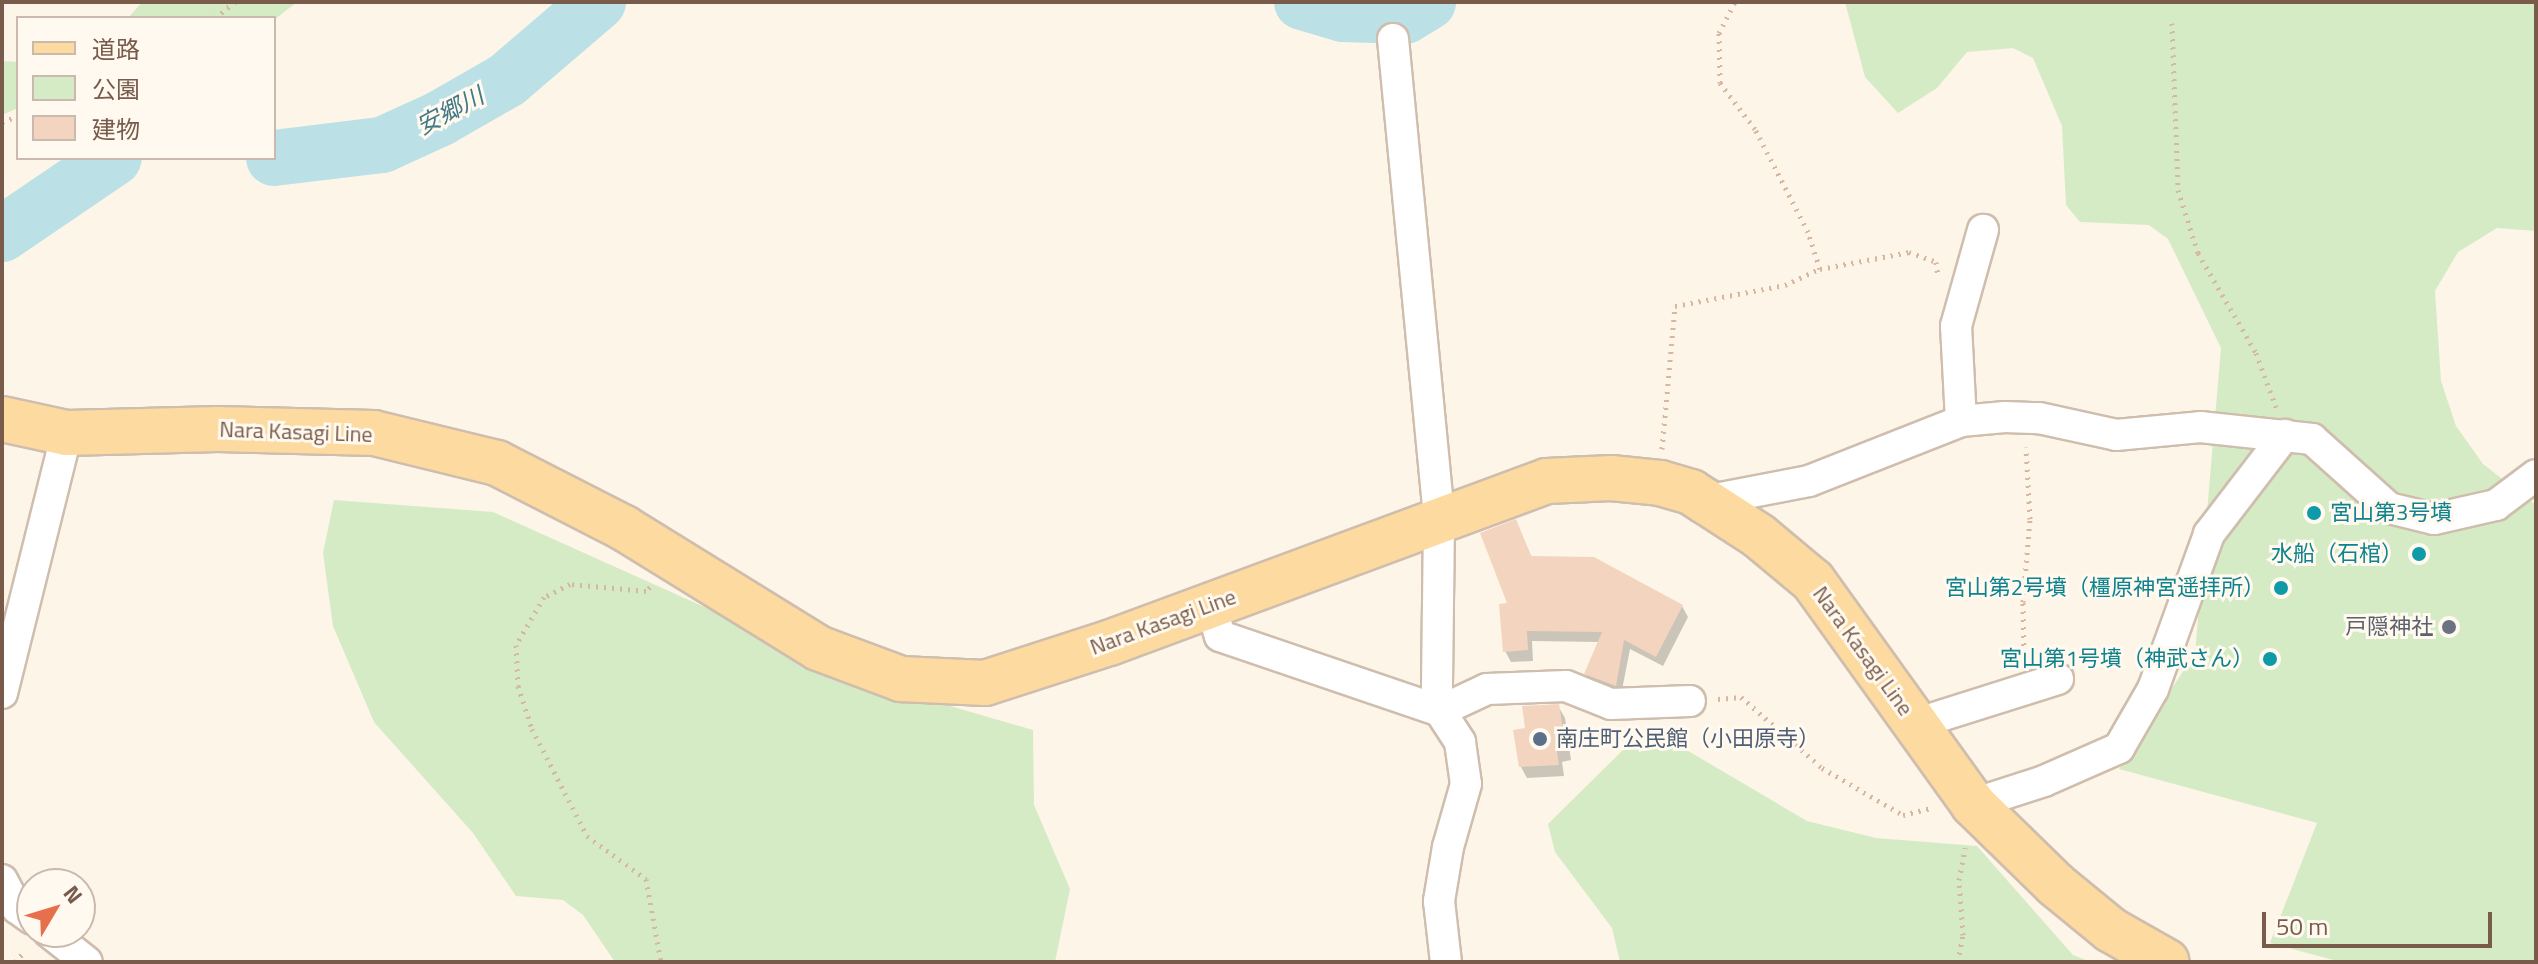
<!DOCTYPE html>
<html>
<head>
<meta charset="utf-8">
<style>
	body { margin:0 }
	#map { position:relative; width:2538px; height:964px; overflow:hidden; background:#fdf5e8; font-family:"Titillium Web","Noto Sans JP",sans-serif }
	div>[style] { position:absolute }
	.green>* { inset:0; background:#d5ebc5 }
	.shadow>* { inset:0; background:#0003 }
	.river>* { height:56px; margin:-28px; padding:0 28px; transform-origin:28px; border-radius:28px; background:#bbe1e7 }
	.building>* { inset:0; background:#f3d4bf }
	.path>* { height:5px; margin-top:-2.5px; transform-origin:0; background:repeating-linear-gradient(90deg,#d8b7a1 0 2px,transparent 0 8px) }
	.roads { filter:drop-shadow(2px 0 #cfbdad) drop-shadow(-2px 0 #cfbdad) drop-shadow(0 2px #cfbdad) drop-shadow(0 -2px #cfbdad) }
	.street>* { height:30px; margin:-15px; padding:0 15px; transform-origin:15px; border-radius:15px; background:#fff }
	.primary>* { height:44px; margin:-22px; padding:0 22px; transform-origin:22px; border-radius:22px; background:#fcdaa0 }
	.dots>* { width:22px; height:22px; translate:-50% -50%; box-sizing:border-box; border:4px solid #fff9ef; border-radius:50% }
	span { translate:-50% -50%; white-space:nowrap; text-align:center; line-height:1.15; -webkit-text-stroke:6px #fff9ef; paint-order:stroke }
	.street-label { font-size:22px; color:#785b4b }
	.culture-label { font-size:22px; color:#0d838f }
	.left { translate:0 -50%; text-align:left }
	.right { translate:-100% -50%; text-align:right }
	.worship-label { font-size:22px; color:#5b616d }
	.service-label { font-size:22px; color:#4e5e75 }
	.water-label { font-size:24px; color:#417984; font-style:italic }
	.frame { position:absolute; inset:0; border:4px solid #785b4b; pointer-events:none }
	.legend { position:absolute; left:16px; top:16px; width:260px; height:144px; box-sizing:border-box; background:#fff9ef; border:2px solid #c9baad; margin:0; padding:10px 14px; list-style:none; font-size:24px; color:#785b4b }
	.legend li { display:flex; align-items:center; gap:16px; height:40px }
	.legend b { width:40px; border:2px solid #c9baad }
	.north { position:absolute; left:16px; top:868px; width:80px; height:80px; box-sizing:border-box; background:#fff9ef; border:2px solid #c9baad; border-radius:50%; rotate:52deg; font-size:22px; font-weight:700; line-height:32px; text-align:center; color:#785b4b }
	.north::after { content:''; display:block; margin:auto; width:28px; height:36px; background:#e86f4b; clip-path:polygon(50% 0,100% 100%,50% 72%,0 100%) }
	.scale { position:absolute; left:2262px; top:912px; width:230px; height:36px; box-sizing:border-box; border:4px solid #785b4b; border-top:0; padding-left:10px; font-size:24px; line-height:28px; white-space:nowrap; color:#785b4b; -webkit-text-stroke:6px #fff9ef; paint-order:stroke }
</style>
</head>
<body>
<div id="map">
	<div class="green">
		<i style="clip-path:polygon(142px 2px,297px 2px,274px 20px,128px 18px)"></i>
		<i style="clip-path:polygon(1845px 2px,2536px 2px,2536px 231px,2497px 228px,2458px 252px,2435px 291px,2441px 381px,2456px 426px,2483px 464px,2536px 505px,2536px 962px,2341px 962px,2270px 943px,2317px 823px,2119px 769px,2195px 653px,2221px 348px,2168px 239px,2149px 225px,2080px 222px,2066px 205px,2062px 126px,2033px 58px,2013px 48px,1967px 52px,1937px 88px,1898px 113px,1865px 77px)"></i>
		<i style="clip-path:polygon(2px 61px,18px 62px,18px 108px,2px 115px)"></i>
		<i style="clip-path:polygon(334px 500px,493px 512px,878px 685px,1033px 730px,1034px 805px,1070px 889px,1055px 962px,615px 962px,583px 915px,563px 900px,516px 896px,473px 833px,374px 722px,333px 626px,323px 553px)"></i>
		<i style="clip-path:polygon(1630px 743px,1678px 745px,1807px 821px,1876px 838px,1977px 846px,2073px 955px,2091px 962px,1620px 962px,1612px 928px,1555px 852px,1548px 824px)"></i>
	</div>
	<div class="shadow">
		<i style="clip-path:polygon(1516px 521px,1532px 558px,1682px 606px,1688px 617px,1663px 666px,1630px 649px,1621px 695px,1593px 684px,1586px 674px,1600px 642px,1532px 641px,1533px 661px,1511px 662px,1505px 651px)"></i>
		<i style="clip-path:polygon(1558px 706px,1565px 718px,1571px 760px,1562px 762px,1564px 776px,1527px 778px,1521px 767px,1528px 730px)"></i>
	</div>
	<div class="river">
		<i style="left:1302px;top:2px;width:43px;rotate:16.3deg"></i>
		<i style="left:1343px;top:14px;width:62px;rotate:1.8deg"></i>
		<i style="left:1405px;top:16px;width:27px;rotate:-31deg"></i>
		<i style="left:274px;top:158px;width:109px;rotate:-6.9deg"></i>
		<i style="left:382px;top:145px;width:63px;rotate:-24.5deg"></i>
		<i style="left:439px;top:119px;width:78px;rotate:-29.8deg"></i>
		<i style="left:507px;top:80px;width:120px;rotate:-40.6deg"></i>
		<i style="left:2px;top:234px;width:135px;rotate:-34.2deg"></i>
	</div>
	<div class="building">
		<i style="clip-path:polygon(1516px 519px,1531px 556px,1594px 557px,1683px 605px,1656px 657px,1624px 640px,1616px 686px,1584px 674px,1602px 632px,1527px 631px,1528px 650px,1503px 652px,1499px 604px,1507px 603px,1480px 533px)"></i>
		<i style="clip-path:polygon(1559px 704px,1566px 749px,1557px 751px,1559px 765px,1519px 767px,1513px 730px,1525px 728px,1522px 706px)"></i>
	</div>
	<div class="path">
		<i style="left:215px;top:18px;width:26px;rotate:-39deg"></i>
		<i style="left:2172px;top:23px;width:167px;rotate:87.9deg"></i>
		<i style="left:2178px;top:190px;width:66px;rotate:72.4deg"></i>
		<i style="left:2198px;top:253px;width:116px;rotate:59.9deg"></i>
		<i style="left:2256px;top:353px;width:58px;rotate:69.7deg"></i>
		<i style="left:2px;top:122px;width:17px;rotate:-21deg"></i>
		<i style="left:1820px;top:269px;width:91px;rotate:-10.8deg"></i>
		<i style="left:1909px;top:252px;width:29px;rotate:20deg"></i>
		<i style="left:1936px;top:262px;width:15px;rotate:82deg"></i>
		<i style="left:1662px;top:449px;width:144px;rotate:-84.8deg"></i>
		<i style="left:1675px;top:306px;width:112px;rotate:-10.8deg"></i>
		<i style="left:1785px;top:285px;width:38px;rotate:-25deg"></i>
		<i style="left:1820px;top:269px;width:39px;rotate:-108deg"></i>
		<i style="left:1808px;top:232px;width:116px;rotate:-117.2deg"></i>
		<i style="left:1755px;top:129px;width:58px;rotate:-127.3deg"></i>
		<i style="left:1720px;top:83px;width:50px;rotate:-91.1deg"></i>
		<i style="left:1719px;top:33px;width:35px;rotate:-63deg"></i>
		<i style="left:650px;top:587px;width:6px;rotate:135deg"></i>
		<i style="left:646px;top:591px;width:76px;rotate:-174.7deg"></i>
		<i style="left:570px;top:584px;width:29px;rotate:153deg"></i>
		<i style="left:544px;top:597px;width:56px;rotate:120.3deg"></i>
		<i style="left:516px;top:645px;width:41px;rotate:87.2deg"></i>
		<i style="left:518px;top:686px;width:45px;rotate:72deg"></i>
		<i style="left:532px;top:729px;width:120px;rotate:62.8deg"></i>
		<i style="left:587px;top:836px;width:73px;rotate:36.1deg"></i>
		<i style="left:646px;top:879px;width:84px;rotate:79.8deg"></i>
		<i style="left:2024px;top:661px;width:59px;rotate:-91deg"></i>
		<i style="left:2023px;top:602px;width:83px;rotate:-85.2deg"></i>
		<i style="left:2030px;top:519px;width:72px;rotate:-93.2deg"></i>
		<i style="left:1718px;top:699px;width:23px;rotate:-5deg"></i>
		<i style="left:1741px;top:697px;width:108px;rotate:41.2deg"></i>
		<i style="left:1822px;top:768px;width:94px;rotate:30.1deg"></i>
		<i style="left:1903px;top:815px;width:30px;rotate:-14deg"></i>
		<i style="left:15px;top:962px;width:16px;rotate:-47deg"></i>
		<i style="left:1958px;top:962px;width:27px;rotate:-80deg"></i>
		<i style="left:1963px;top:935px;width:55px;rotate:-94.2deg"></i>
		<i style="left:1959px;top:880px;width:33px;rotate:-79deg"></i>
	</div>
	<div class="roads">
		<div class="street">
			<i style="left:1393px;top:39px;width:484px;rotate:84.5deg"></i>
			<i style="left:1439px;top:521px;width:169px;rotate:90.7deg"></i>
			<i style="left:1437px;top:690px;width:21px;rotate:82deg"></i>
			<i style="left:1440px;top:711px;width:37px;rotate:57deg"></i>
			<i style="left:1460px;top:742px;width:42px;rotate:81.9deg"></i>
			<i style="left:1466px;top:784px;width:66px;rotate:105.9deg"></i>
			<i style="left:1448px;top:847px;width:55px;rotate:99.5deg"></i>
			<i style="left:1439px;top:901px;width:61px;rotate:83.5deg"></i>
			<i style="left:1961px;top:421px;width:95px;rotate:-93deg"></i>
			<i style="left:1956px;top:326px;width:100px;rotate:-74.3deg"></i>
			<i style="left:1705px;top:501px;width:106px;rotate:-10.9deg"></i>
			<i style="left:1809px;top:481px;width:163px;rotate:-21.5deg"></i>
			<i style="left:1961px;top:421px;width:44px;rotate:-5.2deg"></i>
			<i style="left:2005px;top:417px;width:34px;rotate:2deg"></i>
			<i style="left:2039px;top:418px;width:79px;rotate:12.4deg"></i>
			<i style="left:2116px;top:435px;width:84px;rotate:-5.4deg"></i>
			<i style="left:2200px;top:427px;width:113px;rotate:6.1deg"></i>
			<i style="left:2312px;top:439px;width:103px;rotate:41.9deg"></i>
			<i style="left:2389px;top:508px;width:46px;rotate:13.7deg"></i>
			<i style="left:2434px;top:519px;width:64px;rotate:-12.7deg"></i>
			<i style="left:2496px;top:505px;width:50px;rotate:-36.9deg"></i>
			<i style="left:1211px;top:605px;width:32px;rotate:74deg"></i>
			<i style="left:1220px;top:636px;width:232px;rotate:18.8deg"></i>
			<i style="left:1440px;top:711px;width:52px;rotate:-25.1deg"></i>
			<i style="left:1487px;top:689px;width:79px;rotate:-2.2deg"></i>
			<i style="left:1566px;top:686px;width:48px;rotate:21.8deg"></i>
			<i style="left:1611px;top:704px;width:79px;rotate:-2.2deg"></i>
			<i style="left:2px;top:693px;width:268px;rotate:-76deg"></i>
			<i style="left:1915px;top:724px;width:150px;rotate:-17.5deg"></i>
			<i style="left:1973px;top:804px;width:75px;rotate:-17.9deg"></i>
			<i style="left:2044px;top:781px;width:82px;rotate:-23.7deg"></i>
			<i style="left:2119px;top:748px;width:68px;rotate:-60deg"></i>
			<i style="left:2153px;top:689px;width:165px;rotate:-70.1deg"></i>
			<i style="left:2209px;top:534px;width:125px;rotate:-52.5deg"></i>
			<i style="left:2px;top:880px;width:32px;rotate:62deg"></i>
			<i style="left:17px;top:908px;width:19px;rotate:36deg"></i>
			<i style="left:49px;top:932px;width:48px;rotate:38.3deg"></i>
		</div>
		<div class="primary">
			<i style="left:2px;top:419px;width:66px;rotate:12.2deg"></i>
			<i style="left:67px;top:433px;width:151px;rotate:-1.5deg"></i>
			<i style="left:218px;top:429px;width:156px;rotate:1.5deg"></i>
			<i style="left:374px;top:433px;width:127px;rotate:13.7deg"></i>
			<i style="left:497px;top:463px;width:143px;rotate:27.1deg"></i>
			<i style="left:624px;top:528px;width:228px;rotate:31.7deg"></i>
			<i style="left:818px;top:648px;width:89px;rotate:20.5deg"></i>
			<i style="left:901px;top:679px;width:84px;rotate:2.7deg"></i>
			<i style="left:985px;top:683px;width:130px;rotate:-17.9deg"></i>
			<i style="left:1109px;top:643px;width:467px;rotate:-20.3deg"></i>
			<i style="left:1547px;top:481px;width:64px;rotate:-2.7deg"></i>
			<i style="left:1611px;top:478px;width:49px;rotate:5.8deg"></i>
			<i style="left:1660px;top:483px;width:32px;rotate:16deg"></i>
			<i style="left:1691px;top:492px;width:17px;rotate:33deg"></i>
			<i style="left:1705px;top:501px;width:64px;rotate:32.9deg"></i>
			<i style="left:1759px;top:536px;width:70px;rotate:39.8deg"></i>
			<i style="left:1813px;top:581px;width:274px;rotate:54.3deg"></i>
			<i style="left:1973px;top:804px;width:116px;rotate:44.3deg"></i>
			<i style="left:2056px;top:885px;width:71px;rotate:39.3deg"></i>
			<i style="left:2111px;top:930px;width:64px;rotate:29.7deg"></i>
		</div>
	</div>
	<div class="dots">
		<i style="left:2314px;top:513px;background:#0f9aa8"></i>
		<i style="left:2419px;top:554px;background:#0f9aa8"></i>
		<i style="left:2281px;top:588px;background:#0f9aa8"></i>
		<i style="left:2449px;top:627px;background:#6b7280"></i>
		<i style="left:2270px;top:659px;background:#0f9aa8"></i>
		<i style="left:1540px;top:739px;background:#5c6f8a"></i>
	</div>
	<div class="street-label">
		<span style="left:296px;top:432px;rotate:2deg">Nara Kasagi Line</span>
		<span style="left:1163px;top:622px;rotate:-20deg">Nara Kasagi Line</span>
		<span style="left:1863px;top:651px;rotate:54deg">Nara Kasagi Line</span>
	</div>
	<div class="culture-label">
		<span class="left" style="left:2330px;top:513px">宮山第3号墳</span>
		<span class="right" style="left:2403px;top:554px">水船（石棺）</span>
		<span class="right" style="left:2265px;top:588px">宮山第2号墳（橿原神宮遥拝所）</span>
		<span class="right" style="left:2254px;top:659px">宮山第1号墳（神武さん）</span>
	</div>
	<div class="worship-label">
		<span class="right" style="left:2433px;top:627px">戸隠神社</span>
	</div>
	<div class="service-label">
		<span class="left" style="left:1556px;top:739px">南庄町公民館（小田原寺）</span>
	</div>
	<div class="water-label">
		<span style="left:450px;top:111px;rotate:-28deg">安郷川</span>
	</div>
	<div class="frame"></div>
	<ul class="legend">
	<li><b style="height:10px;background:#fcdaa0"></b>道路</li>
	<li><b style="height:22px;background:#d5ebc5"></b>公園</li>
	<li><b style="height:22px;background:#f3d4bf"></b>建物</li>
	</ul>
	<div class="north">N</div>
	<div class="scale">50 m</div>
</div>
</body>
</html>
